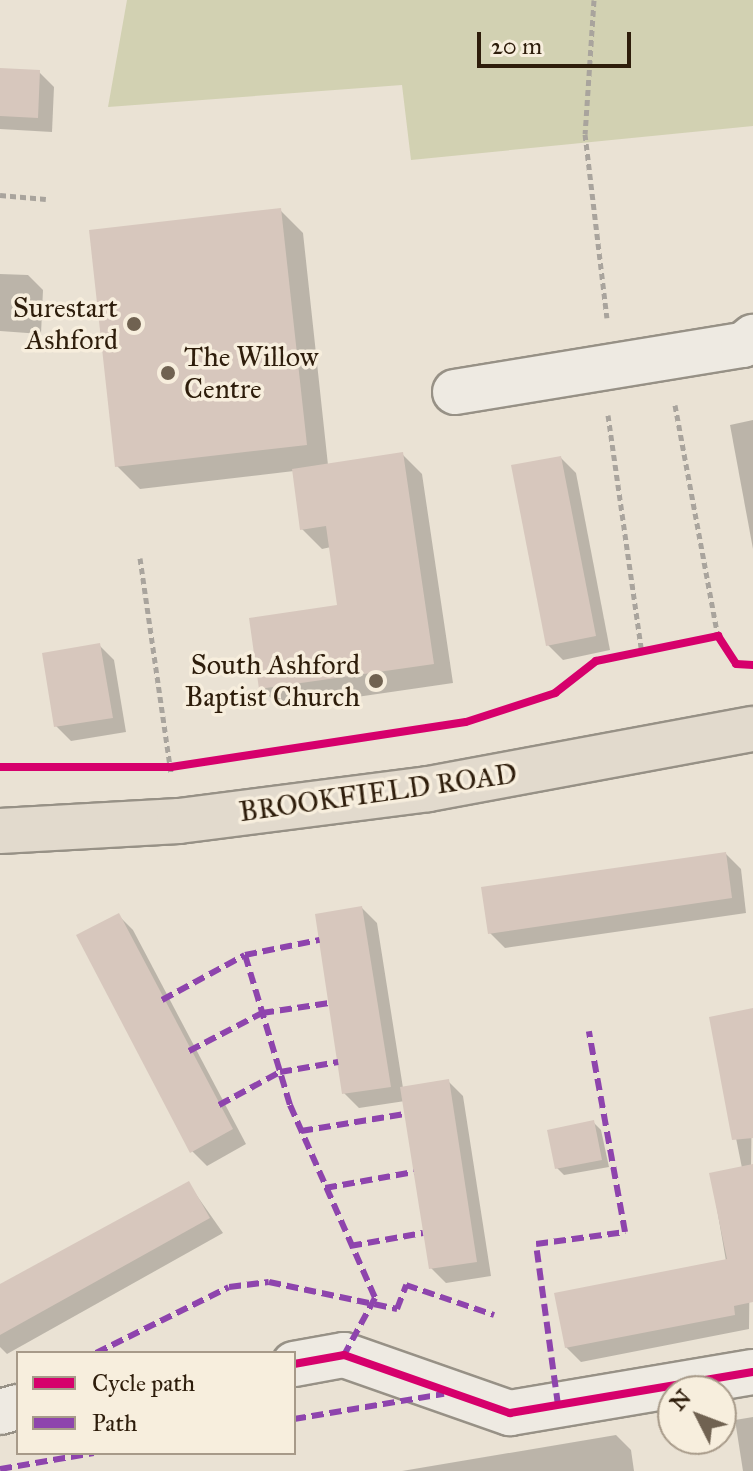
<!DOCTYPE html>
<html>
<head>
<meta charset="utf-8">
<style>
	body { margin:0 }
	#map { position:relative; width:753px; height:1471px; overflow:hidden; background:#eae2d4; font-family:"IM FELL Great Primer",serif }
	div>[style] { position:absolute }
	.green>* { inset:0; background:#d2d1b2 }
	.shadow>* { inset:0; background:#0003 }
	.building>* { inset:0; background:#d7c7bd }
	.path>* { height:5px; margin-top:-2.5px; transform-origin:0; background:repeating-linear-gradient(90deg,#a9a49d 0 6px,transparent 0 10px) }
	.roads { filter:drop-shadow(2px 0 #979186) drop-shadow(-2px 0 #979186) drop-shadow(0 2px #979186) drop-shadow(0 -2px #979186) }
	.minor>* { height:44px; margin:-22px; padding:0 22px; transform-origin:22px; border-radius:22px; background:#eeeae2 }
	.major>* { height:44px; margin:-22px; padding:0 22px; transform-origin:22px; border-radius:22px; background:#e2dacd }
	.quiet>* { height:6px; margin-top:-3px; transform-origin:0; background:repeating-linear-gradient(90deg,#8e44ad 0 12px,transparent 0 18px) }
	.cycleway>* { height:8px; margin:-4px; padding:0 4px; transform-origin:4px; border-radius:4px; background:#d6006c }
	.dots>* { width:22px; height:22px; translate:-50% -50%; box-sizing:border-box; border:4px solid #f7eedd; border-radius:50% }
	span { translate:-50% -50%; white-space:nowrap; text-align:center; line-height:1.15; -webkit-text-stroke:7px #f7eedd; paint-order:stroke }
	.poi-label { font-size:28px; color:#2e1d0b }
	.right { translate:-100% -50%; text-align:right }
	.left { translate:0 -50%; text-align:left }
	.street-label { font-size:28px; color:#2e1d0b }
	.legend { position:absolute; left:16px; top:1351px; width:280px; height:104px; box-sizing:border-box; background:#f7eedd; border:2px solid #a79a89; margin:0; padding:10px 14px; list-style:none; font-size:24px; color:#2e1d0b }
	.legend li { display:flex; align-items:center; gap:16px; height:40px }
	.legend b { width:40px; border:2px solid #a79a89 }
	.north { position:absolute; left:657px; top:1375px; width:80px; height:80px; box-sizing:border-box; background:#f7eedd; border:2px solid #a79a89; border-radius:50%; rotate:312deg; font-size:22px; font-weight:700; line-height:32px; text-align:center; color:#2e1d0b }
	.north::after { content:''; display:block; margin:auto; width:28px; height:36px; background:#706251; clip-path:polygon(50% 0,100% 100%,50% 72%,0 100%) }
	.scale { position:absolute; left:477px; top:32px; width:154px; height:36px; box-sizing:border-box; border:4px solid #2e1d0b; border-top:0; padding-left:10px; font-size:24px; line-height:28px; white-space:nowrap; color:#2e1d0b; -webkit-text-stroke:6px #f7eedd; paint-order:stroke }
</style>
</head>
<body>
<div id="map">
	<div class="green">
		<i style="clip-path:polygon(127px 0,753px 0,753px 126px,411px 160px,402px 85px,108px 107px)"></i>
	</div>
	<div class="shadow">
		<i style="clip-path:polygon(0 70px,39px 72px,54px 87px,52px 132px,0 129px)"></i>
		<i style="clip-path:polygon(280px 210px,303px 233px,328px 465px,402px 454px,422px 474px,453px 683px,281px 708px,261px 688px,340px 607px,331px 547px,322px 549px,302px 529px,294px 471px,140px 489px,117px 466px)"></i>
		<i style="clip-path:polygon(0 274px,28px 275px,43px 290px,41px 334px,0 331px)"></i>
		<i style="clip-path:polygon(753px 420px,753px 549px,730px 425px)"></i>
		<i style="clip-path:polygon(561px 458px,576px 473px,610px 650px,563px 660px,548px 645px)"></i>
		<i style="clip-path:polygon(99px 645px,114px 660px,126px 732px,71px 741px,56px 726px)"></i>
		<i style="clip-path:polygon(726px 854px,741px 869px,746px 913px,505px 948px,490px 933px)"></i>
		<i style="clip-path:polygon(362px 908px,377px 923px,403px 1088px,448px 1081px,463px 1096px,491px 1276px,446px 1283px,431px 1268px,405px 1101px,359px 1108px,344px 1093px)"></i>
		<i style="clip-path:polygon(118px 915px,133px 930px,246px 1144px,207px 1166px,192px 1151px)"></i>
		<i style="clip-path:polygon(753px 1011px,749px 1329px,581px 1362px,566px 1347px,726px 1261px,711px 1174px,742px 1168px,712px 1019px)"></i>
		<i style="clip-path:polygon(593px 1122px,601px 1130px,609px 1167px,564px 1175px,557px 1168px)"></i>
		<i style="clip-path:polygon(188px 1183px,223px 1233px,7px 1354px,0 1347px,0 1287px)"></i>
		<i style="clip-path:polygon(753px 1417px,753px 1471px,743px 1471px,735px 1420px)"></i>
		<i style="clip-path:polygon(616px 1435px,631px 1450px,634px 1471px,402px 1471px)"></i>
	</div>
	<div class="building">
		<i style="clip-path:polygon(0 68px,40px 70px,38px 118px,0 116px)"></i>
		<i style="clip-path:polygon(281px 208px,307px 445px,115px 467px,89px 230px)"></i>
		<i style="clip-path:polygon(403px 452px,434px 664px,259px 689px,249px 618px,337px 605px,326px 526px,300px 530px,292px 469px)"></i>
		<i style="clip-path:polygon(561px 456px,596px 636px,546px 646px,511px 465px)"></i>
		<i style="clip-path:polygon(100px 643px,113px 718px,54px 727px,42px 653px)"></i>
		<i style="clip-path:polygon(726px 852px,732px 898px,488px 934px,481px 887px)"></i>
		<i style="clip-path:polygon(362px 906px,391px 1087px,342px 1094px,315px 914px)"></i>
		<i style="clip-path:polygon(119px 913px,233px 1129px,190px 1153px,76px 935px)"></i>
		<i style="clip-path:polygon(753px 1008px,753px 1138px,732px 1140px,709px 1017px)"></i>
		<i style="clip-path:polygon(449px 1079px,477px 1262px,429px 1269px,400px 1087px)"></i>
		<i style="clip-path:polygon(594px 1120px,602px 1160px,555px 1169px,547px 1130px)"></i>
		<i style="clip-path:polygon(753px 1164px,753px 1302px,734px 1306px,735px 1315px,565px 1348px,554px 1293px,727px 1259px,709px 1173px)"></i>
		<i style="clip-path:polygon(189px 1181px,210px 1218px,0 1335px,0 1284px)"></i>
	</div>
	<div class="path">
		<i style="left:594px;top:0;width:134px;rotate:93.8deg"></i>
		<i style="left:585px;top:134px;width:185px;rotate:83.2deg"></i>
		<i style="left:0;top:195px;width:46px;rotate:5deg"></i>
		<i style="left:675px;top:405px;width:235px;rotate:79.5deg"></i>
		<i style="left:608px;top:415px;width:242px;rotate:81.9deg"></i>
		<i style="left:140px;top:558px;width:216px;rotate:81.8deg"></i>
	</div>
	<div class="roads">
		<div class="minor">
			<i style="left:455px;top:392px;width:292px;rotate:-9.3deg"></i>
			<i style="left:743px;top:345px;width:13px;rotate:-39deg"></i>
			<i style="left:294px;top:1364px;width:51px;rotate:-10.2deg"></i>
			<i style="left:344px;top:1355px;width:176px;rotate:19.3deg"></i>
			<i style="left:510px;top:1413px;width:246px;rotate:-9.6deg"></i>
			<i style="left:0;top:1412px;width:19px;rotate:-16deg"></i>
		</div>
		<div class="major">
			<i style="left:0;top:831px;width:179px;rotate:-3.2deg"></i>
			<i style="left:179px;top:821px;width:251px;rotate:-7.3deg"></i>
			<i style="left:428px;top:789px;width:330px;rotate:-10.5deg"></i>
		</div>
	</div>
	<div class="quiet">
		<i style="left:245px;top:955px;width:157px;rotate:73.3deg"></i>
		<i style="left:290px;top:1105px;width:211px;rotate:66.2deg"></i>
		<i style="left:375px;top:1298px;width:65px;rotate:118.5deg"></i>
		<i style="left:162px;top:1000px;width:94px;rotate:-28.5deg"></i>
		<i style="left:245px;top:955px;width:76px;rotate:-11.5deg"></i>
		<i style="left:189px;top:1051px;width:82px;rotate:-27.5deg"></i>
		<i style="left:262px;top:1013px;width:68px;rotate:-8.5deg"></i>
		<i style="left:219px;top:1105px;width:69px;rotate:-28.4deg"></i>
		<i style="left:280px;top:1072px;width:59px;rotate:-9.8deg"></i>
		<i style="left:301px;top:1131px;width:105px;rotate:-9.3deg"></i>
		<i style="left:325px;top:1188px;width:90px;rotate:-10.2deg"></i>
		<i style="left:350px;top:1246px;width:74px;rotate:-10.1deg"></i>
		<i style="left:96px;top:1353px;width:148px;rotate:-26.4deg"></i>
		<i style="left:229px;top:1287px;width:40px;rotate:-7.1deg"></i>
		<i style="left:269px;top:1282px;width:131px;rotate:11.9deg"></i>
		<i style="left:397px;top:1309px;width:26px;rotate:-69deg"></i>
		<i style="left:406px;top:1285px;width:93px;rotate:18.8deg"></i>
		<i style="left:558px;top:1405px;width:162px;rotate:-97.8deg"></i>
		<i style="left:536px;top:1244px;width:90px;rotate:-7.7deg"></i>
		<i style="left:625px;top:1232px;width:204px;rotate:-100.2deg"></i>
		<i style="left:294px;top:1419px;width:152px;rotate:-9.5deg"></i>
		<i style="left:0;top:1469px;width:95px;rotate:-9.7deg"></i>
	</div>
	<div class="cycleway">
		<i style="left:0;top:767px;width:171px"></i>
		<i style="left:171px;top:767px;width:298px;rotate:-8.7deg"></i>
		<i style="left:466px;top:722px;width:94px;rotate:-18deg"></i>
		<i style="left:555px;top:693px;width:52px;rotate:-38deg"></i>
		<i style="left:596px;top:661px;width:125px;rotate:-11.6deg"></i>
		<i style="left:718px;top:636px;width:33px;rotate:57deg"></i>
		<i style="left:736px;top:664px;width:17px;rotate:3deg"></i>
		<i style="left:294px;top:1364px;width:51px;rotate:-10.2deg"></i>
		<i style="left:344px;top:1355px;width:176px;rotate:19.3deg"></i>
		<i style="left:510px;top:1413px;width:246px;rotate:-9.6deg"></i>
	</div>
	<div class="dots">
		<i style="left:134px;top:324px;background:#706251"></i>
		<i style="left:168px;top:373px;background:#706251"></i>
		<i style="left:376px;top:681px;background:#706251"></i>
	</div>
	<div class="poi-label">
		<span class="right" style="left:118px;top:324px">Surestart<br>Ashford</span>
		<span class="left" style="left:184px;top:373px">The Willow<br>Centre</span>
		<span class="right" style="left:360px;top:681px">South Ashford<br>Baptist Church</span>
	</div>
	<div class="street-label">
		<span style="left:378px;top:793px;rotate:-8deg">BROOKFIELD ROAD</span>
	</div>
	<ul class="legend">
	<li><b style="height:10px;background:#d6006c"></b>Cycle path</li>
	<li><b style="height:10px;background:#8e44ad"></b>Path</li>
	</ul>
	<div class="north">N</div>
	<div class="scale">20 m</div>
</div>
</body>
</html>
